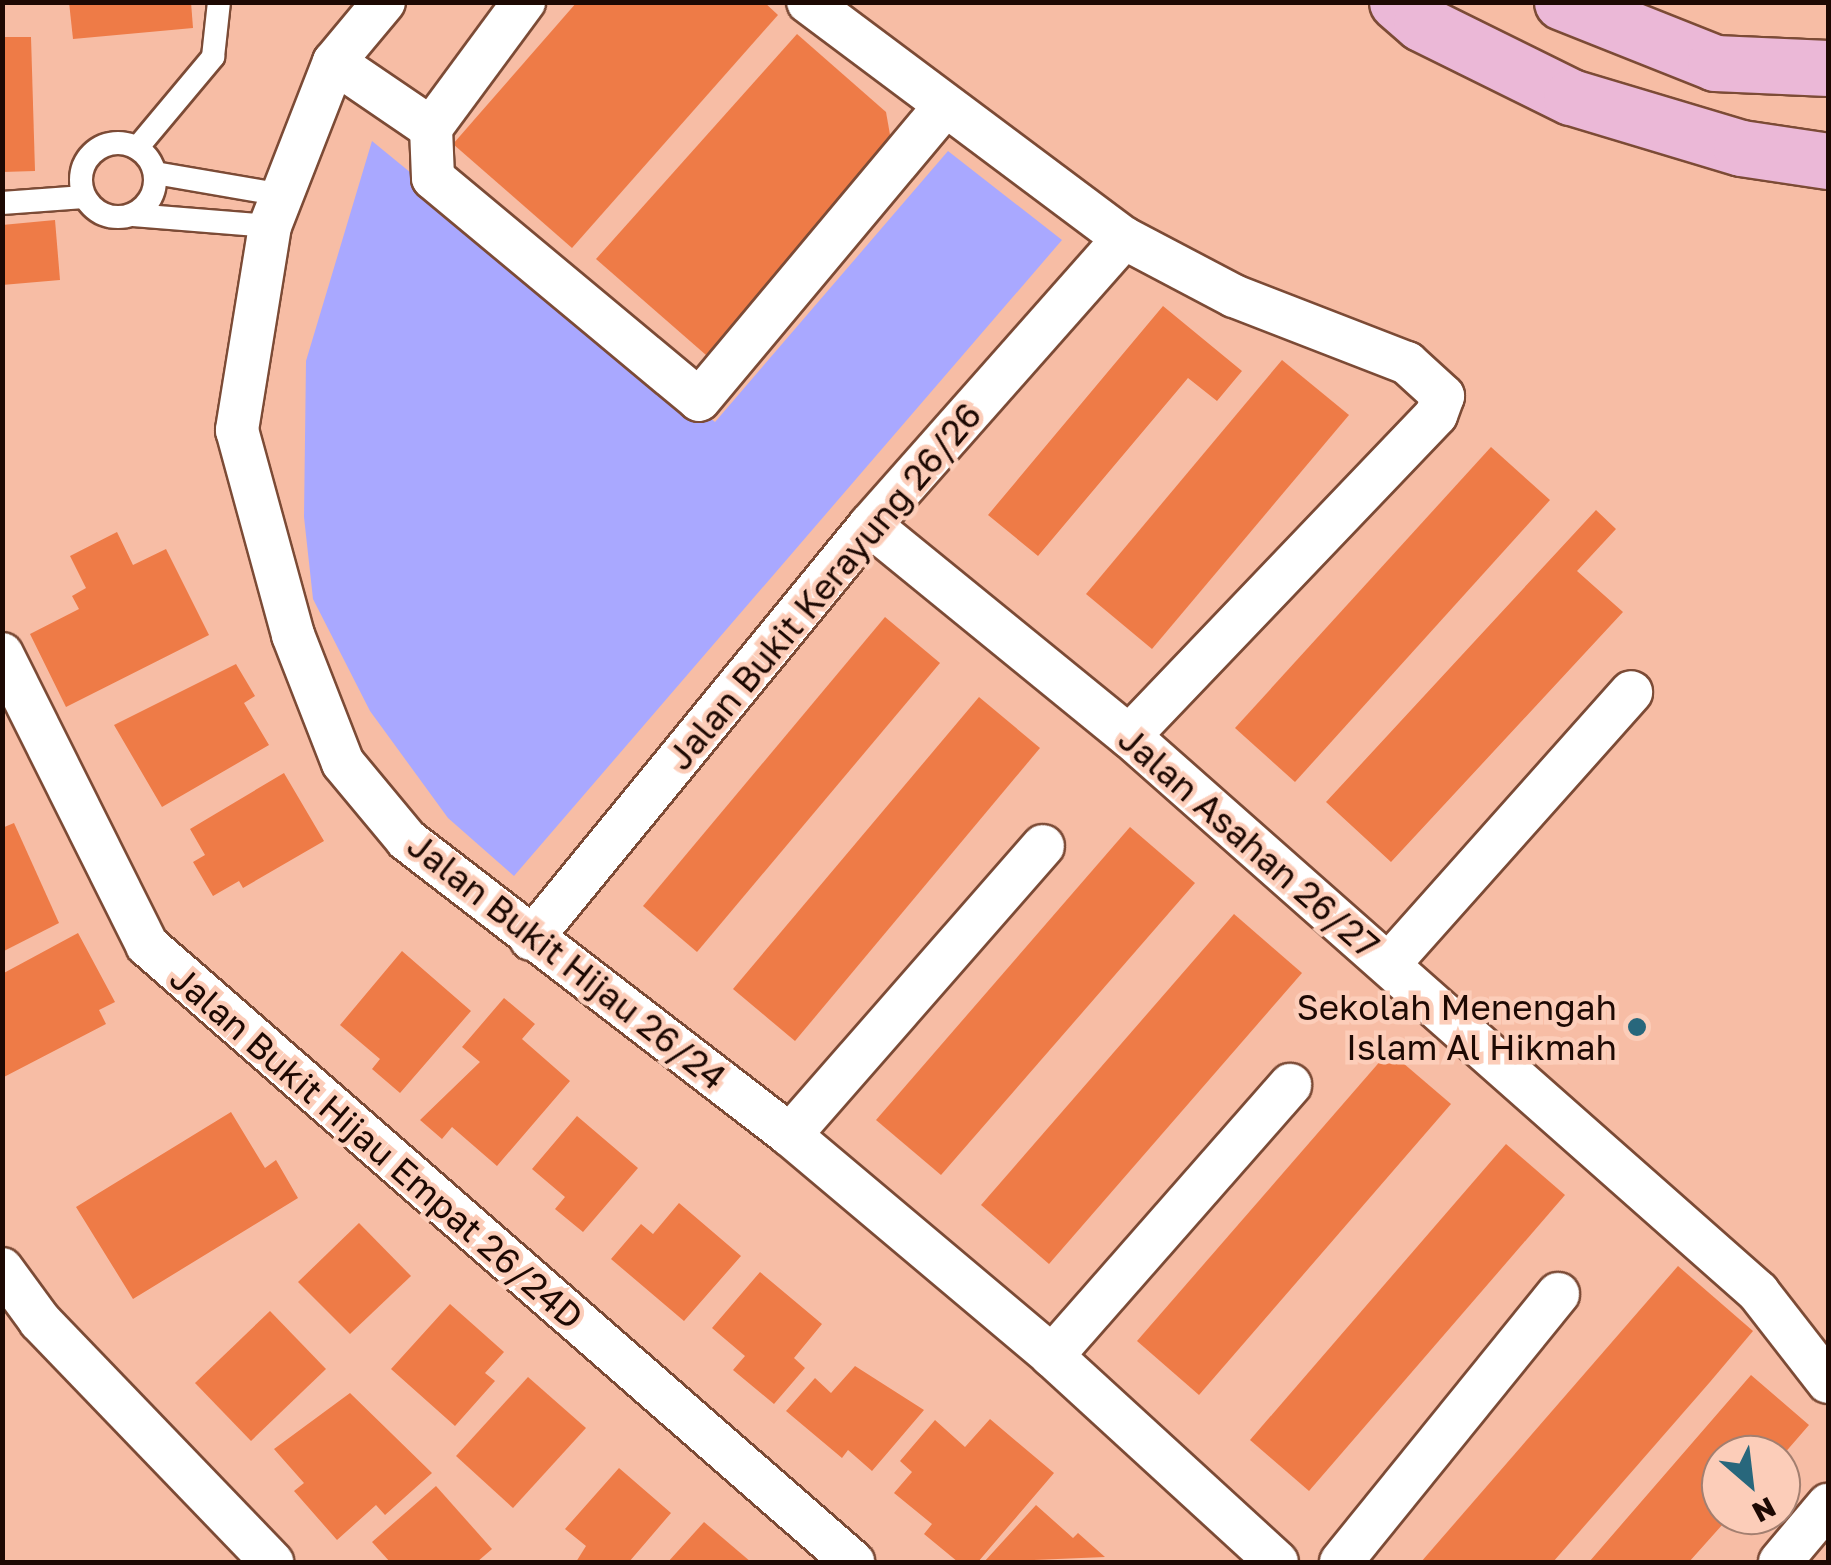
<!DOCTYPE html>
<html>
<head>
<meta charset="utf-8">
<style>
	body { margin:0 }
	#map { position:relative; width:1831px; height:1565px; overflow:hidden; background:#f7bda5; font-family:"Golos Text",sans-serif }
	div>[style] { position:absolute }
	.green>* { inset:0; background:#a9a8ff }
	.building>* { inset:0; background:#ee7b47 }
	.roads { filter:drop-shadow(2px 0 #7c4b36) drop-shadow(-2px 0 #7c4b36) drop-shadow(0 2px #7c4b36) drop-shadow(0 -2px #7c4b36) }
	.service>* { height:22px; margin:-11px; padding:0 11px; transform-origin:11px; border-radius:11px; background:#fff }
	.service>.ring { margin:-11px; padding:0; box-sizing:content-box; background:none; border:22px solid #fff; border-radius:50% }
	.minor>* { height:42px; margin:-21px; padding:0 21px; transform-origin:21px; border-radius:21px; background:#fff }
	.primary>* { height:55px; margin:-27.5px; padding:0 27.5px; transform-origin:27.5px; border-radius:27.5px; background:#ebb8d7 }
	.dots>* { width:28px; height:28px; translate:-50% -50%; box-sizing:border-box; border:5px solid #fccdb9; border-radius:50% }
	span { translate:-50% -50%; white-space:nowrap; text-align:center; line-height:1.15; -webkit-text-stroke:9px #fccdb9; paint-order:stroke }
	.street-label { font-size:35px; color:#1d0903 }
	.poi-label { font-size:35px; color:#1d0903 }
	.right { translate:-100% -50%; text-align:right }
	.frame { position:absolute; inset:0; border:5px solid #1d0903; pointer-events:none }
	.north { position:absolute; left:1701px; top:1435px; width:100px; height:100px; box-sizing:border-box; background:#fccdb9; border:2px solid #a37f70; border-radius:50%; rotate:152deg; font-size:28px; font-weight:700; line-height:40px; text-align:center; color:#1d0903 }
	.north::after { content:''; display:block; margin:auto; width:35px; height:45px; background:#28677c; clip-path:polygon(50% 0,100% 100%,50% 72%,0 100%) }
</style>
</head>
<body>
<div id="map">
	<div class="green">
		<i style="clip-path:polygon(372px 141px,715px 422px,948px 151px,1062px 240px,514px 876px,448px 818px,370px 711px,313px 599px,304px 517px,306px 361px)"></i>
	</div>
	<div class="building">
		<i style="clip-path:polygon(69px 2px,191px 2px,193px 28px,73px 39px)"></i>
		<i style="clip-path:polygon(577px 2px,764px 2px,778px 15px,572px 248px,453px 144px)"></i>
		<i style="clip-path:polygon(797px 34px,886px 112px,892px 146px,706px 355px,596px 259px)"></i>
		<i style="clip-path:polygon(2px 37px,31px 37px,35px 171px,2px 172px)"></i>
		<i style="clip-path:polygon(55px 220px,60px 280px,2px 285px,2px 225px)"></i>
		<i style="clip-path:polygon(1163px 306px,1242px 371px,1217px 401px,1188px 378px,1038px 556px,988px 515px)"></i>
		<i style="clip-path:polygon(1282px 360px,1349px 415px,1152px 649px,1086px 594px)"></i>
		<i style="clip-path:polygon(1491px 447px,1550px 500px,1295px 782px,1235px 728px)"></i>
		<i style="clip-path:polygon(1596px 510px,1616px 529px,1577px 571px,1623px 612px,1391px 862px,1326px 802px)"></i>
		<i style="clip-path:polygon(117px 532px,133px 565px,166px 549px,209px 635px,66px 707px,30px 634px,79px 609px,72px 596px,86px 588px,70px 556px)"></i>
		<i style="clip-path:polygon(885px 617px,940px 663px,697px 952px,643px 906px)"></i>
		<i style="clip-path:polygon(236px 664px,255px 696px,244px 703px,269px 745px,162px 807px,114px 725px)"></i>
		<i style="clip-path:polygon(979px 697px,1040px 748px,795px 1041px,733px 989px)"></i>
		<i style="clip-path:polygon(284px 773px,324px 841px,243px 888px,239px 881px,213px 896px,193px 862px,205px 855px,190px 829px)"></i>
		<i style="clip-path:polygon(14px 823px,59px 923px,2px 952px,2px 828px)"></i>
		<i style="clip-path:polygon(1130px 827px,1195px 883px,941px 1175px,876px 1120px)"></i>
		<i style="clip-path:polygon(1234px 914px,1302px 973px,1049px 1264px,981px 1205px)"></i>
		<i style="clip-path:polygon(78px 933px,115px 1002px,99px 1010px,106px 1024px,2px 1078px,2px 974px)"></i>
		<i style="clip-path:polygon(402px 951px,471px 1011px,400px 1093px,372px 1069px,380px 1059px,340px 1025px)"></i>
		<i style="clip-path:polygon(504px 998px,535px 1024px,522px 1039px,570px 1081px,497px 1166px,452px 1127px,442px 1139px,420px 1120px,480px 1062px,462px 1047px)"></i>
		<i style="clip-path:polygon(1389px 1051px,1451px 1104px,1199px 1395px,1137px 1341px)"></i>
		<i style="clip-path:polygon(231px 1112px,265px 1168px,276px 1160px,298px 1198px,133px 1299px,76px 1207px)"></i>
		<i style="clip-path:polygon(577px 1116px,638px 1168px,583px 1232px,555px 1209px,565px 1197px,532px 1169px)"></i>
		<i style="clip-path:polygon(1506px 1144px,1565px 1195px,1309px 1491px,1250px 1440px)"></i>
		<i style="clip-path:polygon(679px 1203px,741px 1256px,684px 1321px,611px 1259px,641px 1224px,653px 1234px)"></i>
		<i style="clip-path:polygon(359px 1223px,411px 1276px,350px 1334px,298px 1282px)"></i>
		<i style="clip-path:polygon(1678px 1266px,1753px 1331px,1710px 1382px,1553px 1562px,1421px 1562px)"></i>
		<i style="clip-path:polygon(760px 1272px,822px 1324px,794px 1358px,805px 1368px,774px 1404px,733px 1370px,745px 1356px,712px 1328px)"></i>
		<i style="clip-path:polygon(450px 1304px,504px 1352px,485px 1373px,495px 1381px,455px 1426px,391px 1369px)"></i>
		<i style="clip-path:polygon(270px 1311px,326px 1369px,251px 1441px,195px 1383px)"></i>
		<i style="clip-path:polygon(855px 1366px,924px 1410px,872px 1471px,848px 1450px,842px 1458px,786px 1411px,815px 1378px,831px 1393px)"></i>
		<i style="clip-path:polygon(1751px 1375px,1809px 1425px,1783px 1455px,1721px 1455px,1721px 1515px,1731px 1515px,1689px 1562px,1589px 1562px)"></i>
		<i style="clip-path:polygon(528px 1377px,586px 1428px,513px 1508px,456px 1456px)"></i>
		<i style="clip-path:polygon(350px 1393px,432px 1473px,385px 1515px,376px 1505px,337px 1540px,294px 1491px,304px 1483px,274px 1449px)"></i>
		<i style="clip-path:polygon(990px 1419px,1054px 1473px,978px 1562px,958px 1562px,924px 1534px,932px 1524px,894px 1493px,912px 1472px,900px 1461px,935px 1420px,965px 1447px)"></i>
		<i style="clip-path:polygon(619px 1468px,671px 1513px,629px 1562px,576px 1562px,586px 1546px,565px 1529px)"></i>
		<i style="clip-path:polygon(436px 1486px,492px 1549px,477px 1562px,390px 1562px,372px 1542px)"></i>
		<i style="clip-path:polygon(1036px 1505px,1073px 1538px,1078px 1533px,1105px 1557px,984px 1562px)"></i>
		<i style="clip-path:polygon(704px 1522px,751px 1562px,668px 1562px)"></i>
	</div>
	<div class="roads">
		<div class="service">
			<i class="ring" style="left:81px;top:143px;width:52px;height:52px"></i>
			<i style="left:137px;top:148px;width:119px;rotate:-50.1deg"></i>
			<i style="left:213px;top:57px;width:55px;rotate:-83.8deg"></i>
			<i style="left:155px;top:173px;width:129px;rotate:9.8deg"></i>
			<i style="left:2px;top:203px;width:82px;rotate:-4.2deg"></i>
			<i style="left:133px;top:215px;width:137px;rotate:4.6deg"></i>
		</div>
		<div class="minor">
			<i style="left:384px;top:2px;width:78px;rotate:129.8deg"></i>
			<i style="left:334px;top:62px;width:176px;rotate:111.3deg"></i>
			<i style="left:270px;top:226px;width:207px;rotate:99.2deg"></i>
			<i style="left:237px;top:430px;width:213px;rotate:74.7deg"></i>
			<i style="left:293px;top:635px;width:137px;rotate:68.7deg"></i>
			<i style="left:343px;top:763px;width:100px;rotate:50.3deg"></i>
			<i style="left:407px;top:840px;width:483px;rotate:37.6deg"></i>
			<i style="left:790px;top:1135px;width:343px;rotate:40.1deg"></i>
			<i style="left:1052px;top:1356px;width:305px;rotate:42.5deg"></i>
			<i style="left:808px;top:2px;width:394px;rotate:36.8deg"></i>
			<i style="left:1124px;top:238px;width:124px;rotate:27.8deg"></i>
			<i style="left:1234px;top:296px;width:186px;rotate:21.2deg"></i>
			<i style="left:1407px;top:363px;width:49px;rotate:42.5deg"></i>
			<i style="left:1443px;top:396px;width:20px;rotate:110deg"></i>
			<i style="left:1436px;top:415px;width:444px;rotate:133.7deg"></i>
			<i style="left:334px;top:62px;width:117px;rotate:34.2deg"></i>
			<i style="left:431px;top:128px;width:50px;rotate:87.7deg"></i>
			<i style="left:433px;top:178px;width:346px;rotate:39.8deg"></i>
			<i style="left:699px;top:400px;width:383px;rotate:-50.1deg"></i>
			<i style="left:431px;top:128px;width:157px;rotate:-53.6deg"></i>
			<i style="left:870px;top:525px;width:334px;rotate:39.2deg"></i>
			<i style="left:1129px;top:736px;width:840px;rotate:41.47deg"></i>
			<i style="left:1758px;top:1292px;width:114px;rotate:52.1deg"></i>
			<i style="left:2px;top:654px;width:325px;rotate:63.5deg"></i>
			<i style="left:147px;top:945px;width:938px;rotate:41.15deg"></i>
			<i style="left:531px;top:939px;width:535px;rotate:-50.69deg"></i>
			<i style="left:870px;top:525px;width:383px;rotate:-48.5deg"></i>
			<i style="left:1389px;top:964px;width:364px;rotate:-48.3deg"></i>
			<i style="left:790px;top:1135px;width:384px;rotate:-48.8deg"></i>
			<i style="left:2px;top:1269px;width:64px;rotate:53.8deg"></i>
			<i style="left:40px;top:1321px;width:335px;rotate:46.1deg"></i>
			<i style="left:1052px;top:1356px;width:361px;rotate:-48.7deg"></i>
			<i style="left:1341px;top:1562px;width:345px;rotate:-51deg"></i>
			<i style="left:1780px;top:1562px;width:75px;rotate:-49.9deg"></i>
		</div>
		<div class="primary">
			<i style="left:1397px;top:2px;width:32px;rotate:41deg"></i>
			<i style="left:1421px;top:23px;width:167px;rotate:26.3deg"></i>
			<i style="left:1571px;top:97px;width:177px;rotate:16.7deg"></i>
			<i style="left:1741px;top:148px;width:88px;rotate:8.5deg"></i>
			<i style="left:1562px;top:2px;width:165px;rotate:21.7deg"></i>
			<i style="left:1715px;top:63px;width:113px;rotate:2.5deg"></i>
		</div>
	</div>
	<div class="dots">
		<i style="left:1637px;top:1027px;background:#28677c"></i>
	</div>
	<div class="street-label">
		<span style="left:824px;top:586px;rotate:-50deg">Jalan Bukit Kerayung 26/26</span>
		<span style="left:1249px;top:842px;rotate:41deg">Jalan Asahan 26/27</span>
		<span style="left:567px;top:961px;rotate:38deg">Jalan Bukit Hijau 26/24</span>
		<span style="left:377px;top:1147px;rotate:41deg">Jalan Bukit Hijau Empat 26/24D</span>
	</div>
	<div class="poi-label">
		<span class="right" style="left:1617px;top:1027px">Sekolah Menengah<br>Islam Al Hikmah</span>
	</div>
	<div class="frame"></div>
	<div class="north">N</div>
</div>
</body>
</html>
